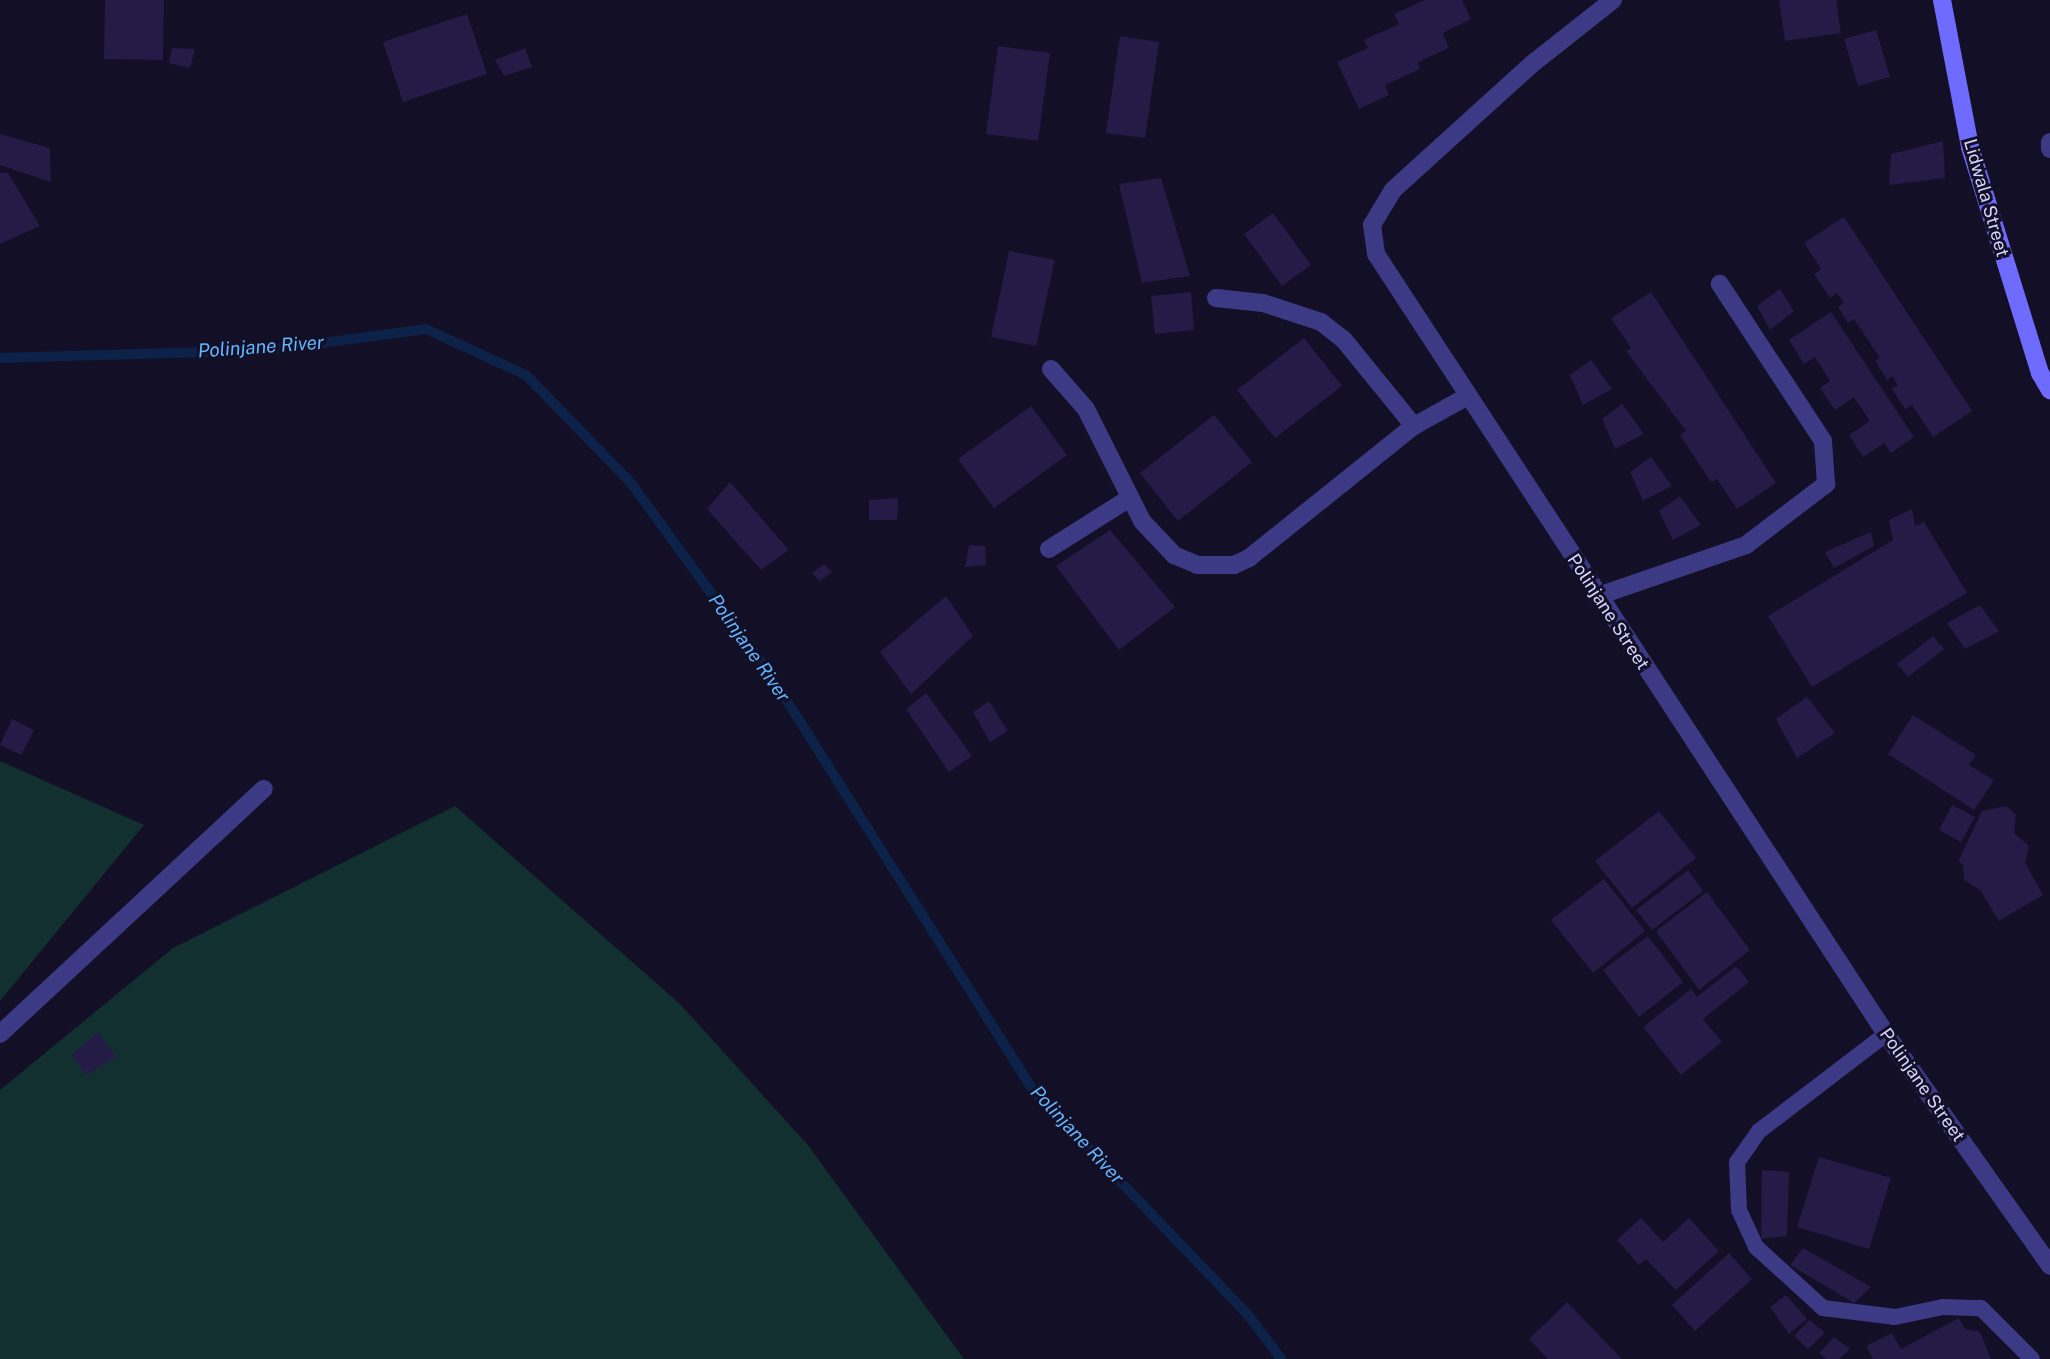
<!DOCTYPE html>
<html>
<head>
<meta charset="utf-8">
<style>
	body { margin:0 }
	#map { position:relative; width:2050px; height:1359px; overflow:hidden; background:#130f26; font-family:"Public Sans",sans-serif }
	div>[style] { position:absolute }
	.green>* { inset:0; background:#12302f }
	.stream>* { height:10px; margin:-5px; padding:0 5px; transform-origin:5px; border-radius:5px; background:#0c2248 }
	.building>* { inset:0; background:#241b47 }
	.lane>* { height:16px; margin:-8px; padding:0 8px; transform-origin:8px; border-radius:8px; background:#3d3a85 }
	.street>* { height:18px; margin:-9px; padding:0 9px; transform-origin:9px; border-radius:9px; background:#3d3a85 }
	.secondary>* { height:18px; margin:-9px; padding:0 9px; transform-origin:9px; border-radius:9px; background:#6f6bff }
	span { translate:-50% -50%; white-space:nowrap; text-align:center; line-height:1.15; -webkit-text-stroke:6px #130f26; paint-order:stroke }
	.street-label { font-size:18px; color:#d9d4ff }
	.water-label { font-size:19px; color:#62b6ff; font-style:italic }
</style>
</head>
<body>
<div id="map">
	<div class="green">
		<i style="clip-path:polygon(0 761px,144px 825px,0 1001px)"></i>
		<i style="clip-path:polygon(455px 806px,680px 1004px,807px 1144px,964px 1359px,0 1359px,0 1090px,173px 948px)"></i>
	</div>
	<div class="stream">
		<i style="left:0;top:358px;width:269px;rotate:-1.7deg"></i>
		<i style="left:269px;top:350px;width:158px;rotate:-7.6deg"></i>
		<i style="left:426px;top:329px;width:110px;rotate:24.7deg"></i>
		<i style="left:526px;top:375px;width:151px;rotate:45.8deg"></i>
		<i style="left:631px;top:483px;width:236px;rotate:54deg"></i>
		<i style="left:770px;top:674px;width:492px;rotate:57.7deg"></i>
		<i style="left:1033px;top:1090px;width:313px;rotate:46.3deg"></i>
		<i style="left:1249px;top:1316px;width:54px;rotate:53.3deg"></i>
	</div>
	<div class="building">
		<i style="clip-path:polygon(105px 0,164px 0,163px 60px,104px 59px)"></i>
		<i style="clip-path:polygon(1425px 0,1462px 0,1471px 19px,1443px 33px,1449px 48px,1418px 62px,1420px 69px,1385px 85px,1389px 95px,1359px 109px,1337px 62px,1368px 48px,1364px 40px,1399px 24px,1394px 14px)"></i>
		<i style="clip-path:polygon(1779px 0,1836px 0,1841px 33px,1785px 41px)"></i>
		<i style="clip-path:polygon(467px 14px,487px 74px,403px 102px,383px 42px)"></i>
		<i style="clip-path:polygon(1876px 30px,1890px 77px,1858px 86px,1844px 39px)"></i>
		<i style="clip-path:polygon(1120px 36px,1159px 42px,1145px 138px,1106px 133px)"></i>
		<i style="clip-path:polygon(998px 46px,1050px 53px,1038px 141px,986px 134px)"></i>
		<i style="clip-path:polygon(172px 48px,195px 49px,190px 68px,169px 63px)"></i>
		<i style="clip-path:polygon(525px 48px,532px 67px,504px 76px,495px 60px)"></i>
		<i style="clip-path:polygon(0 134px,50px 148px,51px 182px,0 165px)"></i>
		<i style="clip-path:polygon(1943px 141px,1945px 178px,1889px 185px,1891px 154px)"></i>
		<i style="clip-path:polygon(0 173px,8px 173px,40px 226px,0 244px)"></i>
		<i style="clip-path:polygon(1161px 178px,1190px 276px,1142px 283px,1119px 184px)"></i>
		<i style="clip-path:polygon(1273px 213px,1311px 265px,1282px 286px,1244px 234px)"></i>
		<i style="clip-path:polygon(1844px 217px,1972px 411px,1933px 437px,1912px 405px,1905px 409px,1892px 389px,1898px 385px,1892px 376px,1887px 380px,1875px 361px,1880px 358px,1854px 319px,1848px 323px,1838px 307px,1844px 303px,1837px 293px,1830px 298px,1814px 274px,1821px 269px,1804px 243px)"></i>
		<i style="clip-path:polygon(1009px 251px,1055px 260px,1036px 346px,991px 337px)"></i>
		<i style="clip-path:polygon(1780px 289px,1794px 311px,1770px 330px,1757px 306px)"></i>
		<i style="clip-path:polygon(1191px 292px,1194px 330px,1155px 334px,1151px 296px)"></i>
		<i style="clip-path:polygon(1651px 292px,1776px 483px,1737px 509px,1717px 479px,1711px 482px,1680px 435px,1686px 431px,1626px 351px,1631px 348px,1611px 318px)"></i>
		<i style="clip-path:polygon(1831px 312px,1914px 437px,1891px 453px,1884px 443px,1863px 457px,1849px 435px,1870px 421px,1854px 397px,1835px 410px,1820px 388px,1830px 381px,1815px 357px,1804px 364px,1789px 340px)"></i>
		<i style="clip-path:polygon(1304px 338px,1342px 386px,1275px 438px,1237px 390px)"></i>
		<i style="clip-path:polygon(1591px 360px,1612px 389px,1583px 405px,1570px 375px)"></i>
		<i style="clip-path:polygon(1622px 404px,1644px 434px,1615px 449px,1602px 419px)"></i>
		<i style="clip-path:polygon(1031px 406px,1067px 455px,994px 508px,958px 459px)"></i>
		<i style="clip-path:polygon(1214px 415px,1252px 462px,1178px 521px,1140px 473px)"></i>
		<i style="clip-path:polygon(1651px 457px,1672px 486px,1643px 501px,1630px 472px)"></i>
		<i style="clip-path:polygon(730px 482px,789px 550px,761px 570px,707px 509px)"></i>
		<i style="clip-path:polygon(1680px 496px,1701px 525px,1673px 540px,1659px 511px)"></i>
		<i style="clip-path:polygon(898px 498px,897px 520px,869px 520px,869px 500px)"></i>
		<i style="clip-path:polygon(1912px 509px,1915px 526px,1924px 522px,1967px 593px,1812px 687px,1768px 616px,1893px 540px,1889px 520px)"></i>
		<i style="clip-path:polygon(1110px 530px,1175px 607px,1119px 650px,1056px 566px)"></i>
		<i style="clip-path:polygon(1871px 532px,1874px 546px,1834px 568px,1825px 552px)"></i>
		<i style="clip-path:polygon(969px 545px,985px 546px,986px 565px,965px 567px)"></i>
		<i style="clip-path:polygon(824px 564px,832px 572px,820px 581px,812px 573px)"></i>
		<i style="clip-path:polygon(946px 596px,973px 636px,911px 694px,880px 652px)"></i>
		<i style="clip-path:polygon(1980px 605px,1999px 631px,1965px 649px,1947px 623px)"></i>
		<i style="clip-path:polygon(1933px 636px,1944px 649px,1908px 677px,1897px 664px)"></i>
		<i style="clip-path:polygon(926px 693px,972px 756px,949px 772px,906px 709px)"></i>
		<i style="clip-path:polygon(1807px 697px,1835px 733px,1797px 758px,1776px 719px)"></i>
		<i style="clip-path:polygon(989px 701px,1008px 731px,990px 742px,973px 712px)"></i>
		<i style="clip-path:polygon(1913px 715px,1976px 755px,1969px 765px,1994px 780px,1974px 810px,1888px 754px)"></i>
		<i style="clip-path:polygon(12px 719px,34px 730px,21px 755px,0 745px)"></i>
		<i style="clip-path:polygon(1952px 805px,1975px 817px,1961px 842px,1939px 830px)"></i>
		<i style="clip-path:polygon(2006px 806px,2016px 814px,2014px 833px,2029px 846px,2025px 863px,2043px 895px,1999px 921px,1980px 890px,1964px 880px,1963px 864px,1958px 862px,1982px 811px)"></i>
		<i style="clip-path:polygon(1659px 811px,1696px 858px,1632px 908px,1595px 861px)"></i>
		<i style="clip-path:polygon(1688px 870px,1703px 891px,1652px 930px,1636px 910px)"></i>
		<i style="clip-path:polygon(1604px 879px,1645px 931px,1593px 973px,1551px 920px)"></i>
		<i style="clip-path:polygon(1707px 892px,1750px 950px,1699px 990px,1656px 931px)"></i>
		<i style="clip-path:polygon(1648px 936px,1683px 982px,1639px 1017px,1603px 970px)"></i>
		<i style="clip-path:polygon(1736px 966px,1749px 982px,1703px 1019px,1722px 1042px,1681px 1075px,1643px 1027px,1691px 989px,1697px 997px)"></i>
		<i style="clip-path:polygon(98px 1032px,116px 1057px,86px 1075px,72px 1055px)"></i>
		<i style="clip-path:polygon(1819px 1157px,1891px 1178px,1869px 1249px,1797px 1227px)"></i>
		<i style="clip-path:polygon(1762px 1170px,1789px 1172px,1787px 1236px,1761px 1239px)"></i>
		<i style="clip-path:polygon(1641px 1218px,1663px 1242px,1689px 1218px,1719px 1251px,1676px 1290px,1646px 1259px,1639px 1265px,1617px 1240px)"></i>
		<i style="clip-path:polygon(1803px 1248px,1871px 1287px,1854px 1303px,1790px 1265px)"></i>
		<i style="clip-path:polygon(1729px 1253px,1752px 1279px,1695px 1331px,1672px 1305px)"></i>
		<i style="clip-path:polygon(1786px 1295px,1807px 1319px,1789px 1334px,1770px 1307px)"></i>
		<i style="clip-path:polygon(1567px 1302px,1622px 1359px,1548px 1359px,1529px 1339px)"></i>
		<i style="clip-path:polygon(1959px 1318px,1965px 1329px,1980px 1332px,1991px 1359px,1873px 1359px,1866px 1346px,1892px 1333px,1901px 1349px)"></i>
		<i style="clip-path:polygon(1809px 1320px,1825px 1333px,1808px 1349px,1794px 1336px)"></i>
		<i style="clip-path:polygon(1834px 1337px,1850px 1349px,1839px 1359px,1826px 1359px,1819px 1353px)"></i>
	</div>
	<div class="lane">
		<i style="left:1886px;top:1034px;width:160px;rotate:142.6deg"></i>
		<i style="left:1759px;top:1131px;width:38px;rotate:125deg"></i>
		<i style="left:1737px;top:1162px;width:48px;rotate:87.6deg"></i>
		<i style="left:1739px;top:1210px;width:41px;rotate:65.3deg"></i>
		<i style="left:1756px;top:1247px;width:91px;rotate:42.3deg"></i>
		<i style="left:1823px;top:1308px;width:73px;rotate:7.1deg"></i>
		<i style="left:1895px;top:1317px;width:49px;rotate:-11.8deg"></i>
		<i style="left:1943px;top:1307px;width:38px;rotate:2deg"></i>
		<i style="left:1981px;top:1308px;width:72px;rotate:45deg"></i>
	</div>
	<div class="street">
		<i style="left:1613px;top:0;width:103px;rotate:141.7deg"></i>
		<i style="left:1532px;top:64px;width:188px;rotate:137.8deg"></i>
		<i style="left:1393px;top:190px;width:41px;rotate:121deg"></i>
		<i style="left:1372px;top:225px;width:29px;rotate:82deg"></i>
		<i style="left:1376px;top:254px;width:932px;rotate:56.82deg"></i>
		<i style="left:1886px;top:1034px;width:284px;rotate:54.7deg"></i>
		<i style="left:2050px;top:142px;width:7px;rotate:90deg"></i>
		<i style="left:1216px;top:298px;width:47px;rotate:6.1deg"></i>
		<i style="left:1263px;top:303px;width:61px;rotate:18.1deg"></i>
		<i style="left:1321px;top:322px;width:29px;rotate:38deg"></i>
		<i style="left:1344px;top:340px;width:111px;rotate:50.9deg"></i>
		<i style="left:1414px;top:426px;width:62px;rotate:-29.1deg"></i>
		<i style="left:1051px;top:369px;width:53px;rotate:48.8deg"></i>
		<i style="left:1086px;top:409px;width:125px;rotate:63.4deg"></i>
		<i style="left:1142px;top:521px;width:47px;rotate:46.7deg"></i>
		<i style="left:1174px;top:555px;width:25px;rotate:23deg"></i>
		<i style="left:1197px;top:565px;width:37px"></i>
		<i style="left:1234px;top:565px;width:17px;rotate:-25deg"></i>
		<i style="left:1249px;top:558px;width:211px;rotate:-38.7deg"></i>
		<i style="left:1049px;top:549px;width:93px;rotate:-32.3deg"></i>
		<i style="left:1598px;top:596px;width:157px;rotate:-19deg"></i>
		<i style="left:1746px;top:545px;width:101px;rotate:-37.3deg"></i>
		<i style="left:1826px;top:484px;width:43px;rotate:-94deg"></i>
		<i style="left:1823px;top:441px;width:188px;rotate:-123.3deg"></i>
		<i style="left:0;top:1034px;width:360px;rotate:-42.9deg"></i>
	</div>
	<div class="secondary">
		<i style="left:1942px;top:0;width:150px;rotate:79.2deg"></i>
		<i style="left:1970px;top:147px;width:237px;rotate:72.8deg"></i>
		<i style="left:2040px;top:373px;width:20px;rotate:60deg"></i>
	</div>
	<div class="street-label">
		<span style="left:1986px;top:198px;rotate:74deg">Lidwala Street</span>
		<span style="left:1608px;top:612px;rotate:57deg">Polinjane Street</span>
		<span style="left:1922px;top:1085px;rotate:55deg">Polinjane Street</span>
	</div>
	<div class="water-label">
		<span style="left:261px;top:347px;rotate:-4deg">Polinjane River</span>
		<span style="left:749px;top:648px;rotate:55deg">Polinjane River</span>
		<span style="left:1077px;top:1135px;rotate:47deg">Polinjane River</span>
	</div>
</div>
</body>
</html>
